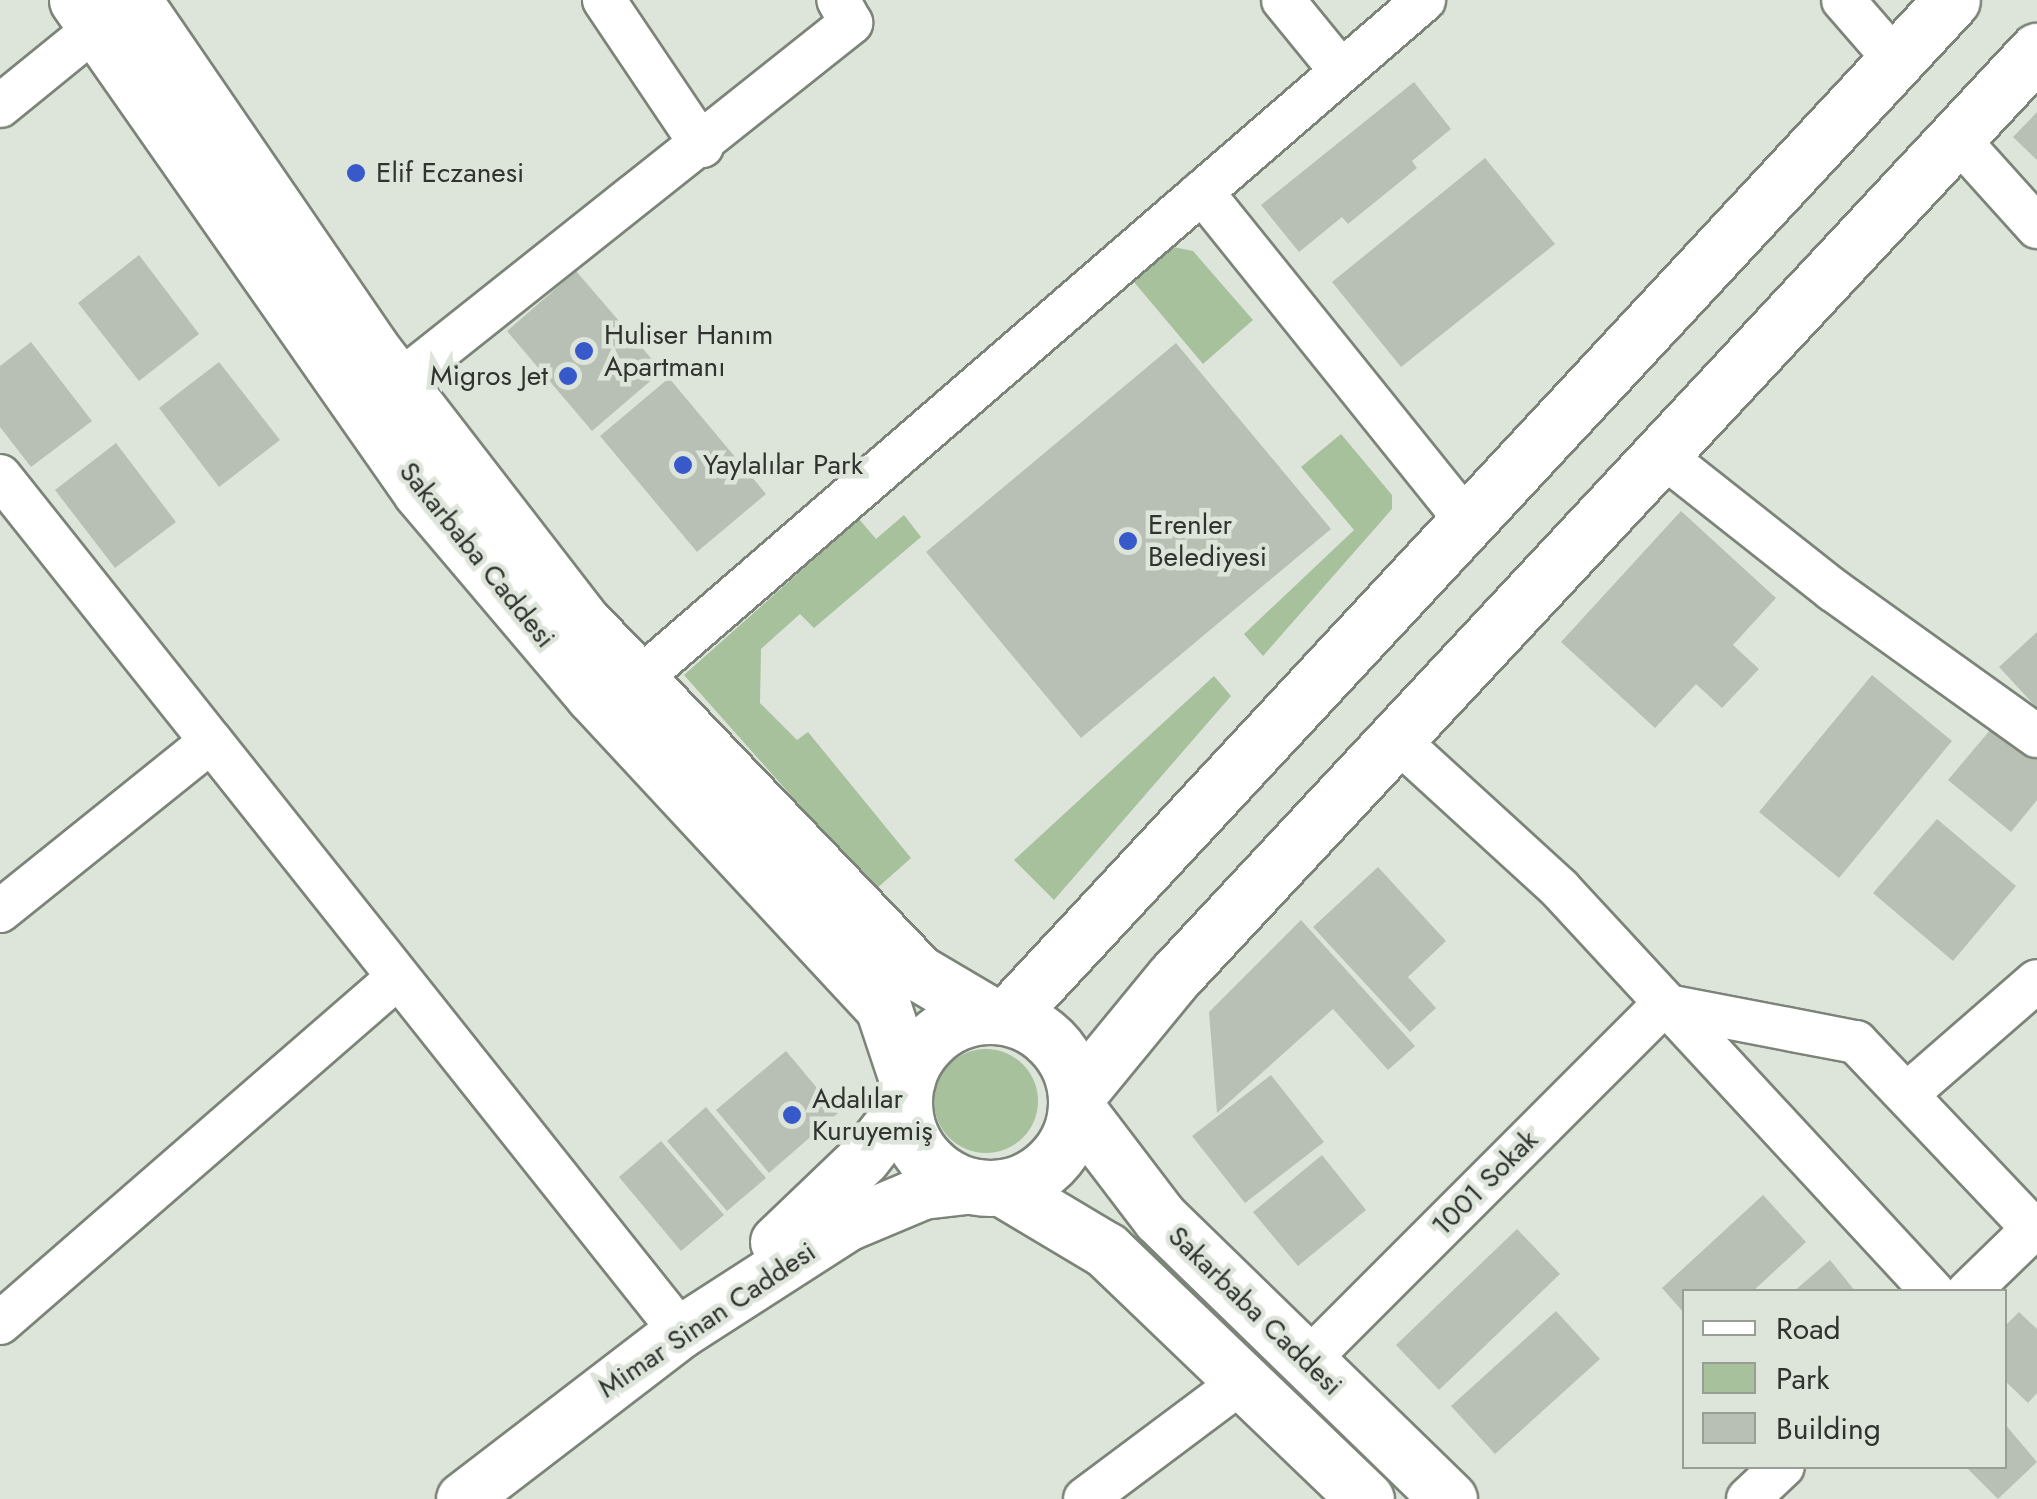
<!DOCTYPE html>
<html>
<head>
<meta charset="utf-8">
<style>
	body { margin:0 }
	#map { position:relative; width:2037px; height:1499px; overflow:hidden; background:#dde5da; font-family:Jost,sans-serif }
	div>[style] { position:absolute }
	.green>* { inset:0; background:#a7c19d }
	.round { border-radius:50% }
	.building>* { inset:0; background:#b8c0b5 }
	.roads { filter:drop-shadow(2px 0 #7c8479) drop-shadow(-2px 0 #7c8479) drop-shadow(0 2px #7c8479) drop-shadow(0 -2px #7c8479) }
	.minor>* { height:42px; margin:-21px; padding:0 21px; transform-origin:21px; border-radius:21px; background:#fff }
	.tertiary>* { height:52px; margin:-26px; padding:0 26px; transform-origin:26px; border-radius:26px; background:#fff }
	.secondary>* { height:55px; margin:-27.5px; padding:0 27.5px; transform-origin:27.5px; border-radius:27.5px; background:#fff }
	.secondary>.ring { margin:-27.5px; padding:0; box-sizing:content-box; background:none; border:55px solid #fff; border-radius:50% }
	.dots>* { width:28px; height:28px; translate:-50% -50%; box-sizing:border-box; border:5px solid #dde5da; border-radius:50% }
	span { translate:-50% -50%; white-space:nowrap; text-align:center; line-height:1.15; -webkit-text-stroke:9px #dde5da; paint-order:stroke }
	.poi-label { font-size:28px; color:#30332f }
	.left { translate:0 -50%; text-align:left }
	.right { translate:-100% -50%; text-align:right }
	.street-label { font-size:28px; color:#30332f }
	.legend { position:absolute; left:1682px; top:1289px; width:325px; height:180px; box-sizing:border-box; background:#dde5da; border:2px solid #989e96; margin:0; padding:12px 18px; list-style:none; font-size:30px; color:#30332f }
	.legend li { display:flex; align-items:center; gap:20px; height:50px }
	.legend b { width:50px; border:2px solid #989e96 }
</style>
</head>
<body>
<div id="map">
	<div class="green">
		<i style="clip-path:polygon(1173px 247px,1193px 251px,1253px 320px,1203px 364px,1134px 282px)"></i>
		<i style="clip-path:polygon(1341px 434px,1392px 495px,1392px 509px,1263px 656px,1244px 634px,1354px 530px,1301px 467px)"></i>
		<i style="clip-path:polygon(904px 515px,921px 537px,814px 628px,800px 614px,761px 649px,760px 703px,797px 740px,808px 732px,911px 858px,875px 890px,684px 675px,859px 519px,876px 539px)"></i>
		<i style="clip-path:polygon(1214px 676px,1231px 696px,1054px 900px,1014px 860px)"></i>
		<i class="round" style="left:934px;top:1049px;width:104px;height:104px"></i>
	</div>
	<div class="building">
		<i style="clip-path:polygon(1414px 82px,1451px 129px,1412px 161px,1417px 168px,1348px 224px,1342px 217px,1299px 252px,1261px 205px)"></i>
		<i style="clip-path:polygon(2037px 112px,2037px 160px,2013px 137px)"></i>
		<i style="clip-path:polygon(1485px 158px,1555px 244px,1401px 367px,1332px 282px)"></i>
		<i style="clip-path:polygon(139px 255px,199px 334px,139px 381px,78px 303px)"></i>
		<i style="clip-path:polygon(576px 271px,662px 371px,592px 431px,507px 331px)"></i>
		<i style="clip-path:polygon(31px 342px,92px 421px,31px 467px,0 427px,0 366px)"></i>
		<i style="clip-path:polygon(1176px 343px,1331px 529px,1081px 738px,926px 552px)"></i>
		<i style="clip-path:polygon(219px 362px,280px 440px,219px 487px,159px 408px)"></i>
		<i style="clip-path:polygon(669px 378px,766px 494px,697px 552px,600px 436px)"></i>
		<i style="clip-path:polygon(116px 443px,176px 522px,115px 568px,55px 490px)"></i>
		<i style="clip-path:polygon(1681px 511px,1776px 598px,1733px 645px,1759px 669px,1722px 708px,1696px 684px,1655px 728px,1561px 642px)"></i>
		<i style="clip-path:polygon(2037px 632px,2037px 708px,1999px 667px)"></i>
		<i style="clip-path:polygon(1872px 675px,1952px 741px,1839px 878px,1759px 812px)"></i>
		<i style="clip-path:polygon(1996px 723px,2037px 757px,2037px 800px,2011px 832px,1948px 780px)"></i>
		<i style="clip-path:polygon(1937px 819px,2016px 886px,1953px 961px,1873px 893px)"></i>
		<i style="clip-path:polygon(1378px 867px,1446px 941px,1408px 977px,1436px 1008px,1410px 1032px,1313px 927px)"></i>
		<i style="clip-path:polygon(1301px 920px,1415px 1046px,1388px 1070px,1333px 1009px,1217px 1113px,1209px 1012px)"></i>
		<i style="clip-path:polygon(786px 1051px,838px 1113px,769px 1173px,716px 1110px)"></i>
		<i style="clip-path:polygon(1271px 1075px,1324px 1142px,1245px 1203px,1192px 1136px)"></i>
		<i style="clip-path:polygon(706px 1107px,766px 1178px,727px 1211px,667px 1141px)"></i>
		<i style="clip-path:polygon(661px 1141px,724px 1215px,681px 1251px,619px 1177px)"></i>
		<i style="clip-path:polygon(1322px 1155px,1366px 1210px,1298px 1266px,1253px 1212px)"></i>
		<i style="clip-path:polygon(1763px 1195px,1806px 1242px,1752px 1292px,1684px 1292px,1684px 1313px,1662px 1288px)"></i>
		<i style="clip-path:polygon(1517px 1229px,1560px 1274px,1439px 1390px,1396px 1345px)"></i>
		<i style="clip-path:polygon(1830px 1260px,1856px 1292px,1793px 1292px)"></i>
		<i style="clip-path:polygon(1556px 1311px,1600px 1359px,1495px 1454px,1451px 1406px)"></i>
		<i style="clip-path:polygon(2019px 1312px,2037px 1329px,2037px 1393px,2028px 1403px,2004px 1380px,2004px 1327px)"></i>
		<i style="clip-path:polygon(2004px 1423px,2037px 1462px,1998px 1499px,1965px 1466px,2004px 1466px)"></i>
	</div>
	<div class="roads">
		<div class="minor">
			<i style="left:604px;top:0;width:176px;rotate:56.1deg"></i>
			<i style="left:1283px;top:0;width:92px;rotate:50.8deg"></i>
			<i style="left:1843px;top:0;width:81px;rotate:49deg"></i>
			<i style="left:0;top:106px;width:124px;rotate:-39.1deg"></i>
			<i style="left:1957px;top:138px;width:120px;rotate:48deg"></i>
			<i style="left:1202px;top:192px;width:423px;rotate:51.2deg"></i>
			<i style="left:398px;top:383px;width:579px;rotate:-38.47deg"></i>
			<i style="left:851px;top:23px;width:26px;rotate:-119deg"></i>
			<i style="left:1662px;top:455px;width:218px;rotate:38.3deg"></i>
			<i style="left:1833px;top:590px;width:251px;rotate:35.6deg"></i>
			<i style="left:0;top:476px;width:1094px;rotate:51.5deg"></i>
			<i style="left:637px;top:681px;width:1041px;rotate:-40.87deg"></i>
			<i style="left:1396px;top:739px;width:221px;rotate:42.4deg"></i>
			<i style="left:1559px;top:888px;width:551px;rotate:47.21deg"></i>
			<i style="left:0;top:911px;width:270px;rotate:-38.8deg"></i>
			<i style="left:1663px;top:1005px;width:197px;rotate:10.9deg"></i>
			<i style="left:1856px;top:1042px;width:263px;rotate:46.5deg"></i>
			<i style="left:1907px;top:1094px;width:172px;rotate:-41deg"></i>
			<i style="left:1968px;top:1292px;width:91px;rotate:-44.1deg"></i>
			<i style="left:0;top:1323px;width:526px;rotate:-40.99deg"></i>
			<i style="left:1307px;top:1361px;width:503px;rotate:-45deg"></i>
			<i style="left:1085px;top:1499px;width:199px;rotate:-36.8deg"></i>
			<i style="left:1748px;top:1499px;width:48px;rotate:-43.3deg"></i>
		</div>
		<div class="tertiary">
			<i style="left:777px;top:1242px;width:120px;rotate:-43.7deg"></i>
			<i style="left:864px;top:1159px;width:65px;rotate:-51.9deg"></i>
			<i style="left:463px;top:1499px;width:275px;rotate:-37.5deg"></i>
			<i style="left:681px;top:1332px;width:197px;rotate:-32.8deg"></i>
			<i style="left:847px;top:1225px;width:82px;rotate:-22.8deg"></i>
			<i style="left:923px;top:1193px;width:50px;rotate:-6.8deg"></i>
		</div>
		<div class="secondary">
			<i style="left:77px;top:0;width:600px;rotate:55.04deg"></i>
			<i style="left:421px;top:492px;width:266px;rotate:49.7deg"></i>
			<i style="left:593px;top:695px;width:426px;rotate:47.1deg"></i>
			<i style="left:883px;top:1007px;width:76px;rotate:71.6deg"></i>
			<i style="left:133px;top:0;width:422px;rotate:55.6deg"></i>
			<i style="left:371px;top:348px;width:346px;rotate:52.3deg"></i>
			<i style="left:583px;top:622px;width:484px;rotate:46.3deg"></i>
			<i style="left:917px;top:972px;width:85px;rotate:30.5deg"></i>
			<i class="ring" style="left:904px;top:1016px;width:117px;height:117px"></i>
			<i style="left:1007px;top:1017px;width:1388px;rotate:-47.1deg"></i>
			<i style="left:1077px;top:1095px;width:153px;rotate:-50.6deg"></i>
			<i style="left:1174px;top:977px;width:1266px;rotate:-47.02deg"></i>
			<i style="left:1077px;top:1109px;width:137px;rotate:52.7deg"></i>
			<i style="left:1160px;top:1218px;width:403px;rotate:44.2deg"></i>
			<i style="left:1002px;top:1188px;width:121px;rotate:30.8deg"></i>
			<i style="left:1106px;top:1250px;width:360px;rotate:43.8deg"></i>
		</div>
	</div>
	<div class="dots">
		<i style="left:356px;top:173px;background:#3759ca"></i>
		<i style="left:584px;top:351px;background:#3759ca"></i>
		<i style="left:568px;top:376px;background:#3759ca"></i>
		<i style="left:683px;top:465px;background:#3759ca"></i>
		<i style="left:1128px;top:541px;background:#3759ca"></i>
		<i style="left:792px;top:1115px;background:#3759ca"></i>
	</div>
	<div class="poi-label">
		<span class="left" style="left:376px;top:173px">Elif Eczanesi</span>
		<span class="left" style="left:604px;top:351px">Huliser Hanım<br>Apartmanı</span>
		<span class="right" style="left:548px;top:376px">Migros Jet</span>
		<span class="left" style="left:703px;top:465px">Yaylalılar Park</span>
		<span class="left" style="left:1148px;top:541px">Erenler<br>Belediyesi</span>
		<span class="left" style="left:812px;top:1115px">Adalılar<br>Kuruyemiş</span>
	</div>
	<div class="street-label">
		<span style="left:477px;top:555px;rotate:51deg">Sakarbaba Caddesi</span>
		<span style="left:1485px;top:1183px;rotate:-45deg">1001 Sokak</span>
		<span style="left:1255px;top:1311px;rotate:44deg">Sakarbaba Caddesi</span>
		<span style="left:707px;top:1320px;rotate:-34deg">Mimar Sinan Caddesi</span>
	</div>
	<ul class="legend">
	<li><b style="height:12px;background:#fff"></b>Road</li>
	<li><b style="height:28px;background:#a7c19d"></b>Park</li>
	<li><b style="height:28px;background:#b8c0b5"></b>Building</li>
	</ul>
</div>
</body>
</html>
